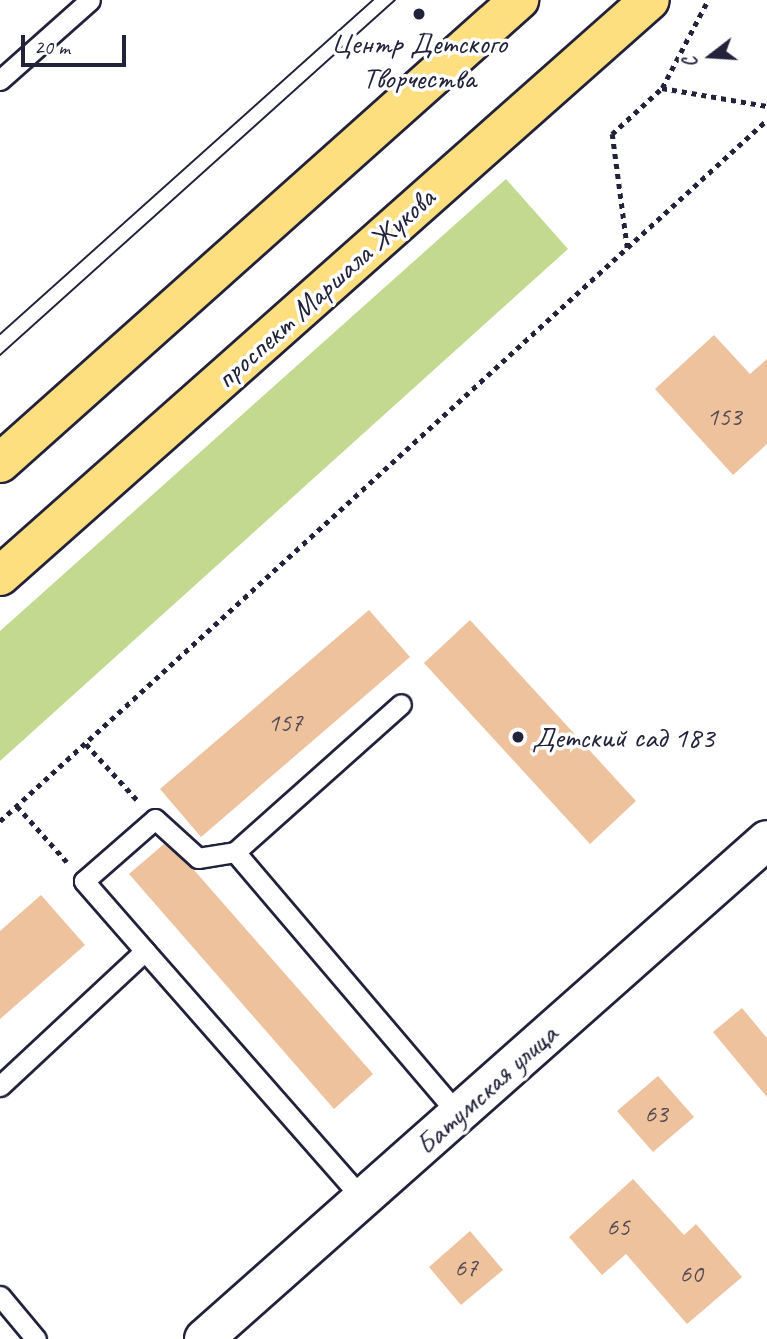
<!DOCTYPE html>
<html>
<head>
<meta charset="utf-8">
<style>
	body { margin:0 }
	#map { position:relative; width:767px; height:1339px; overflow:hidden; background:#fff; font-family:Caveat,sans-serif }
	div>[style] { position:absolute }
	.green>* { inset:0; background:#c3d98f }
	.building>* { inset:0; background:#edc29d }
	.path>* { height:4.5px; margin-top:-2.25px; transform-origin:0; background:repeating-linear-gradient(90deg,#22223b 0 5px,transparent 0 10px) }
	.roads { filter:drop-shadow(2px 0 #22223b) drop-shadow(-2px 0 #22223b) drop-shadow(0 2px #22223b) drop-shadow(0 -2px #22223b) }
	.service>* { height:19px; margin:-9.5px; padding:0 9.5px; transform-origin:9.5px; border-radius:9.5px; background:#fff }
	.minor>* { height:38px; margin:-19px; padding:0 19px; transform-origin:19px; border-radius:19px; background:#fff }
	.trunk>* { height:38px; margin:-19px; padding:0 19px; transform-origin:19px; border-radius:19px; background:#fedf80 }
	.tram>* { height:2px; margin:-1px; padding:0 1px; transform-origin:1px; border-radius:1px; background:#22223b }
	.dots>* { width:19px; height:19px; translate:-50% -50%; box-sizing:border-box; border:4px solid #fff; border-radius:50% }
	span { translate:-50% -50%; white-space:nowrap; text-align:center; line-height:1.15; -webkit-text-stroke:7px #fff; paint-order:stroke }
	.number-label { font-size:26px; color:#554a54 }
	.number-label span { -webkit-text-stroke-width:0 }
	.poi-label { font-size:30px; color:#22223b }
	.left { translate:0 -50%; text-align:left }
	.street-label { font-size:30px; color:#22223b }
	.north { position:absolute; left:676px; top:21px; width:70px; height:70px; -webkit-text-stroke:5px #fff; paint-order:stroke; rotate:253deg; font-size:19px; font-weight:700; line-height:28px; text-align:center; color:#22223b }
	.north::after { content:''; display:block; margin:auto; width:24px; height:32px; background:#22223b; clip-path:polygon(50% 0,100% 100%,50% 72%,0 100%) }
	.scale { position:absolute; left:21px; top:35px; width:105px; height:32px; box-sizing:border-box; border:4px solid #22223b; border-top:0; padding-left:9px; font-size:21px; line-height:24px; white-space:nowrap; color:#22223b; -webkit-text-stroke:5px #fff; paint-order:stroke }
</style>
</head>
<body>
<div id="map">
	<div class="green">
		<i style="clip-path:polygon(506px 179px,568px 249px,0 761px,0 631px)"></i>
	</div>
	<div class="building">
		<i style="clip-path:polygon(714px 335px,750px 374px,767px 359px,767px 444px,733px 475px,655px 389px)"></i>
		<i style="clip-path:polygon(369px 610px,410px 657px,201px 837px,160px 789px)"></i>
		<i style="clip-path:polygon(470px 620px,636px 801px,590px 844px,424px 663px)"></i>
		<i style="clip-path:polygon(164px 844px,194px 870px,373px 1074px,334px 1109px,129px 874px)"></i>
		<i style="clip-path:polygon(41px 895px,85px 945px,0 1019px,0 931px)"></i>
		<i style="clip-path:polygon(742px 1008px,767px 1038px,767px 1097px,713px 1032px)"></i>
		<i style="clip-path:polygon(658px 1076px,694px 1117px,653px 1152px,617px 1111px)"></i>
		<i style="clip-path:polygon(633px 1179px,684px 1235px,696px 1224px,742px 1277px,687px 1324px,626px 1254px,602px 1275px,569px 1237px)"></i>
		<i style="clip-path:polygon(470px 1231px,503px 1270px,461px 1305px,429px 1267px)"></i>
	</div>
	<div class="path">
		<i style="left:662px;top:88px;width:107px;rotate:9.7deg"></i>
		<i style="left:627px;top:248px;width:115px;rotate:-97.5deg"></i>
		<i style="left:612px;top:134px;width:68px;rotate:-42.6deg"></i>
		<i style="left:662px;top:88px;width:99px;rotate:-62.4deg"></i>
		<i style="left:86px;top:744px;width:77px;rotate:47.6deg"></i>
		<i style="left:17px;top:806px;width:75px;rotate:48.2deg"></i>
		<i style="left:0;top:821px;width:1039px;rotate:-42.43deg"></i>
	</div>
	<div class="roads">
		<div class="service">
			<i style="left:0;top:80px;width:120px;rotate:-41.6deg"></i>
			<i style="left:235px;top:852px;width:344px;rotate:49.6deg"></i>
			<i style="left:145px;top:951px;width:93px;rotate:-131.1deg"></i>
			<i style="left:84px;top:881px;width:94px;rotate:-41.1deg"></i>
			<i style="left:155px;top:819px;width:58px;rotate:42.2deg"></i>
			<i style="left:198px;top:858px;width:37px;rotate:-9deg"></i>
			<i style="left:235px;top:852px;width:222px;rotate:-41.7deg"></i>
			<i style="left:0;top:1086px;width:198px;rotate:-43deg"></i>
			<i style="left:145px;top:951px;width:330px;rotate:48.7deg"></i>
			<i style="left:0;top:1296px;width:56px;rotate:50.1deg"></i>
		</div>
		<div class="minor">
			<i style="left:204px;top:1339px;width:752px;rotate:-41.55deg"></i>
		</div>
		<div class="trunk">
			<i style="left:0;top:463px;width:696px;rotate:-41.74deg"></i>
			<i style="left:0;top:576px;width:868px;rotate:-41.55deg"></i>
		</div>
	</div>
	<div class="tram">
		<i style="left:0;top:334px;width:501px;rotate:-41.84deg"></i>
		<i style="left:0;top:355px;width:531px;rotate:-41.95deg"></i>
	</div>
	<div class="dots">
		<i style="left:419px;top:14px;background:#22223b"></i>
		<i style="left:518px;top:737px;background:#22223b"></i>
	</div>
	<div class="number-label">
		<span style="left:724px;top:417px">153</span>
		<span style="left:285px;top:723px">157</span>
		<span style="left:656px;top:1114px">63</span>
		<span style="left:618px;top:1227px">65</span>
		<span style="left:466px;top:1268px">67</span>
		<span style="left:691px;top:1274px">60</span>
	</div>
	<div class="poi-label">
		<span style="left:419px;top:60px">Центр Детского<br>Творчества</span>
		<span class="left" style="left:532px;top:737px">Детский сад 183</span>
	</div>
	<div class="street-label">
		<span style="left:325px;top:288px;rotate:-42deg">проспект Маршала Жукова</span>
		<span style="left:486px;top:1089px;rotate:-42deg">Батумская улица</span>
	</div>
	<div class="north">С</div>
	<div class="scale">20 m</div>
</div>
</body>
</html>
